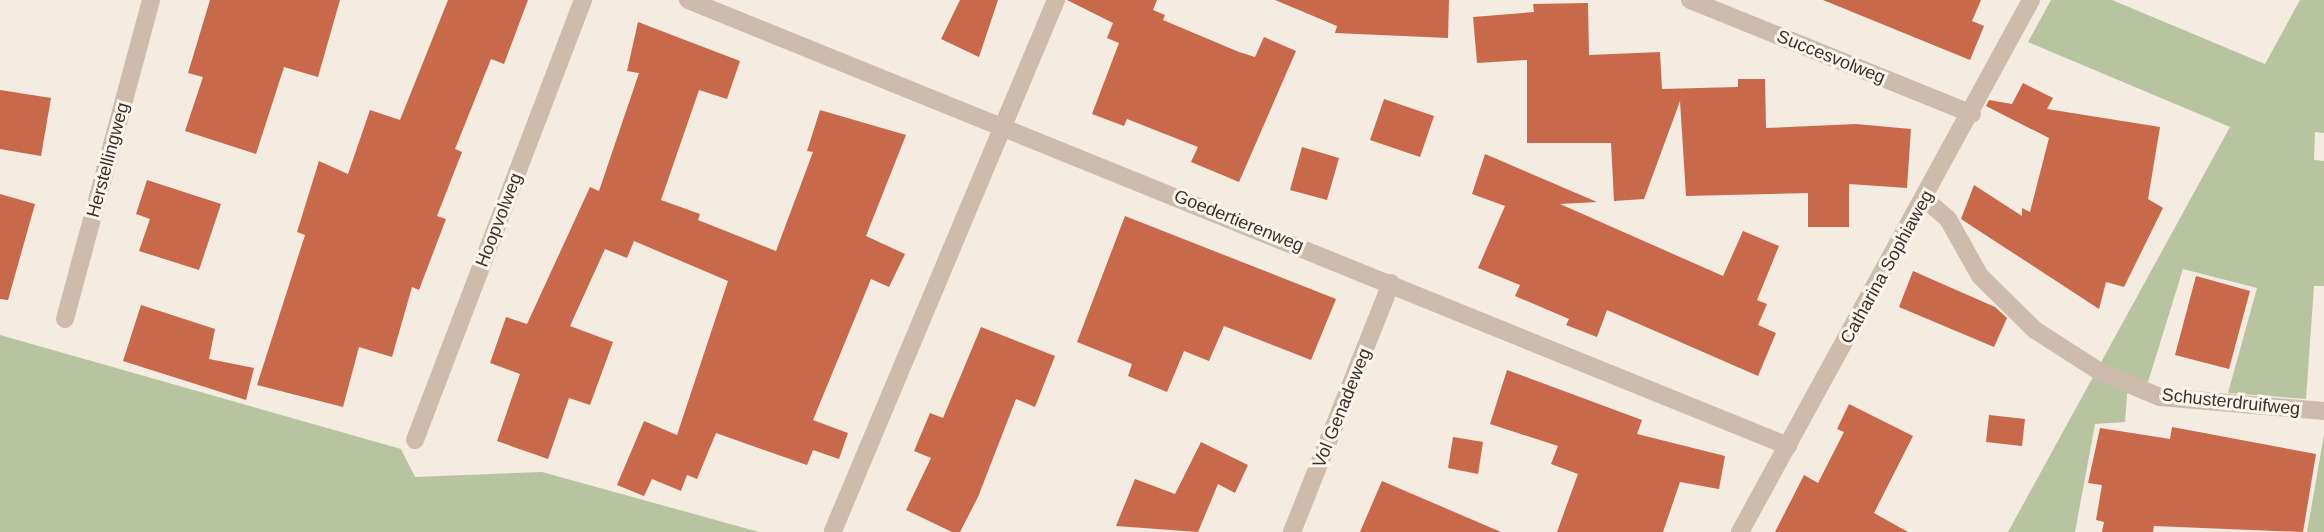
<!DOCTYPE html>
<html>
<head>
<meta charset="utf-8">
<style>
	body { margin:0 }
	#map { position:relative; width:2324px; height:532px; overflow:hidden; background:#f4ebe1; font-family:Helvetica,sans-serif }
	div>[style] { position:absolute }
	.green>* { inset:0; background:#b8c4a0 }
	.building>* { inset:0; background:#c8694b }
	.minor>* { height:18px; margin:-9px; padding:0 9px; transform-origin:9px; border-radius:9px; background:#cdbbac }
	span { translate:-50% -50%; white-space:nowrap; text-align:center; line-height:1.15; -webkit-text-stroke:6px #fbf5ee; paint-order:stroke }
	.street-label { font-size:18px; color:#3b302b }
</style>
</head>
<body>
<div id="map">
	<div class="green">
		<i style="clip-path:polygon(2051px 0,2112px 0,2265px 64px,2300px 0,2324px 0,2324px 133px,2315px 132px,2314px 160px,2324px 161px,2324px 286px,2314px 286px,2306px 399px,2228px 393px,2257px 288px,2183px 269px,2148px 382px,2128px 381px,2125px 422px,2095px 424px,2075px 532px,2008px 532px,2230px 127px,2028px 42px)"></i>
		<i style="clip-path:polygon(0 335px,401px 449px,415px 477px,542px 472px,759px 532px,0 532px)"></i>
		<i style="clip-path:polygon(2324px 435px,2324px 532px,2307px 532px)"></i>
	</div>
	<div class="building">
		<i style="clip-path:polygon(210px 0,340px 0,318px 77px,284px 67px,256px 154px,185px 131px,203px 77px,188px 73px)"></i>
		<i style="clip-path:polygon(448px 0,528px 0,504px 64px,491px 59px,455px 149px,462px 152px,437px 216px,446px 219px,419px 290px,412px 287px,392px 357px,359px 347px,343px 407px,257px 385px,305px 235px,297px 232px,319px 161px,348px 174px,370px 110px,400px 120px)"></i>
		<i style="clip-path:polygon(960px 0,998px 0,979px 57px,941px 39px)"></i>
		<i style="clip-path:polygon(1067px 0,1157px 0,1153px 10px,1165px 15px,1163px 20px,1239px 52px,1255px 57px,1264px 37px,1296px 51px,1239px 182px,1191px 162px,1198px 147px,1127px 119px,1124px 126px,1092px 114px,1119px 43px,1107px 38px,1113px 23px)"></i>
		<i style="clip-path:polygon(1275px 0,1449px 0,1448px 38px,1335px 33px,1337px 26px)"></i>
		<i style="clip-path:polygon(1823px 0,1981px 0,1972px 21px,1984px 26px,1970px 60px)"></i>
		<i style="clip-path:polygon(1588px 3px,1589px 55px,1660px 52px,1662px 89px,1738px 87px,1738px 79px,1765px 79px,1766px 128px,1856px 124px,1911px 129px,1907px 188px,1849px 184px,1849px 227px,1808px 227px,1808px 193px,1686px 196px,1680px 101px,1644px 199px,1614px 201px,1611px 143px,1527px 143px,1527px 60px,1477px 63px,1473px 17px,1534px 12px,1533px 4px)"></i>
		<i style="clip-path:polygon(638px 22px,740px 61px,727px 99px,699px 90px,661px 200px,700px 214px,698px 220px,776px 251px,813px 152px,807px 151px,820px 110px,906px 135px,866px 236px,905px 254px,889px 287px,871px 279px,813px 420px,848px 433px,839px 459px,813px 450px,807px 465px,716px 433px,697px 479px,687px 475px,681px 491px,652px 479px,644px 496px,617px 485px,644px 421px,677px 435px,728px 281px,634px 241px,627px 258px,605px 249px,570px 326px,613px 342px,590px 405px,569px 398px,548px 459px,497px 441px,520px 374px,490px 363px,506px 317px,527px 324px,590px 187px,599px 191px,639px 73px,627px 71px)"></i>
		<i style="clip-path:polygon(2023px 83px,2053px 98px,2047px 109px,2160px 127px,2148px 199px,2163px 208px,2124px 287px,2106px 282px,2099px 309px,1961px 219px,1974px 185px,2022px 216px,2022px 208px,2030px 212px,2049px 138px,1986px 106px,1989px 100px,2012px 104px)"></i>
		<i style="clip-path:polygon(0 90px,51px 98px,41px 156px,0 149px)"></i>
		<i style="clip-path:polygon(1384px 99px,1434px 116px,1420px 157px,1370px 140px)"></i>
		<i style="clip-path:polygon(1302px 147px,1339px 158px,1327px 200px,1290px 190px)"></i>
		<i style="clip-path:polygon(1485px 154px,1597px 202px,1560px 204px,1723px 276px,1743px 231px,1779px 246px,1757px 300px,1767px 304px,1758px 325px,1776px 333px,1758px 376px,1607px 310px,1597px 337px,1566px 325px,1569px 319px,1515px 296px,1520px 285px,1478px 268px,1505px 206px,1472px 194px)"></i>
		<i style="clip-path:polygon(147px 180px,221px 204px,199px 270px,139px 251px,150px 219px,136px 214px)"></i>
		<i style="clip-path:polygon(0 194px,35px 204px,8px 300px,0 299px)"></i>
		<i style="clip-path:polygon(1125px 216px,1336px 299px,1311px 360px,1224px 326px,1209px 361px,1184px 351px,1167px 392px,1128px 376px,1132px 364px,1077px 342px)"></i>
		<i style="clip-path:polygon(1913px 271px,1995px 307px,2007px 318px,1994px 347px,1899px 307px)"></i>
		<i style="clip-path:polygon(2196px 276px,2250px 291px,2229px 369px,2175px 355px)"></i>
		<i style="clip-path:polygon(141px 305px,215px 329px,209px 359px,254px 368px,246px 400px,123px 361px)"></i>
		<i style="clip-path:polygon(981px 327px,1055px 356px,1035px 407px,1016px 399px,978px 497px,960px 532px,952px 532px,906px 510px,931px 458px,914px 451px,930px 413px,943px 418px)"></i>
		<i style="clip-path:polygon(1507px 370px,1642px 420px,1637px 434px,1725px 456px,1719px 489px,1680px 482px,1663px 532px,1557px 532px,1578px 474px,1551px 464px,1558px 446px,1490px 424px)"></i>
		<i style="clip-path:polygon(1849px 404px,1913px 436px,1874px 513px,1908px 532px,1775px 532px,1804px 475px,1818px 483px,1844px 432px,1837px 429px)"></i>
		<i style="clip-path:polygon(1989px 415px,2025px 419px,2022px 446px,1986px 442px)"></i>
		<i style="clip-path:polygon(2172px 427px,2316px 454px,2303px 532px,2154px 526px,2153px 532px,2102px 532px,2104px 522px,2096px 520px,2102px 485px,2088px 483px,2100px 428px,2170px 439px)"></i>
		<i style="clip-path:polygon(1453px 437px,1483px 442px,1478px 474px,1448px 468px)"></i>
		<i style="clip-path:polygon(1201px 442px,1248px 465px,1235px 493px,1218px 484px,1198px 532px,1116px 526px,1135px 479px,1175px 494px)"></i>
		<i style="clip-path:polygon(1382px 481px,1501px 532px,1360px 532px)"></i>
	</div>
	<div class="minor">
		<i style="left:688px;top:0;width:1187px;rotate:22.07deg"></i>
		<i style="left:1690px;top:0;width:304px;rotate:22deg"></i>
		<i style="left:1925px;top:199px;width:30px;rotate:41deg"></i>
		<i style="left:1948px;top:219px;width:65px;rotate:60.7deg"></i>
		<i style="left:1980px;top:276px;width:77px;rotate:44.5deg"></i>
		<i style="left:2035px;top:330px;width:80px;rotate:32.7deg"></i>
		<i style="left:2102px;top:373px;width:63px;rotate:22.5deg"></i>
		<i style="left:2160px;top:397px;width:165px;rotate:4.9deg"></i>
		<i style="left:65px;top:319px;width:330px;rotate:-74.9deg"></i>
		<i style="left:415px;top:440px;width:471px;rotate:-69.1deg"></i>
		<i style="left:833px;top:531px;width:576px;rotate:-67.22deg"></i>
		<i style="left:1292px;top:532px;width:268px;rotate:-68.3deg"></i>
		<i style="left:1740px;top:532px;width:606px;rotate:-61.32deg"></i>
	</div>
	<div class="street-label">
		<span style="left:1831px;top:57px;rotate:22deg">Succesvolweg</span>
		<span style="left:108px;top:160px;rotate:-75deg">Herstellingweg</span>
		<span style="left:499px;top:220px;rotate:-69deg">Hoopvolweg</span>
		<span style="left:1239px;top:221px;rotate:22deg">Goedertierenweg</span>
		<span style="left:1887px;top:267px;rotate:-61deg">Catharina Sophiaweg</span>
		<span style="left:2231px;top:402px;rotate:6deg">Schusterdruifweg</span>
		<span style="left:1342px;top:408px;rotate:-68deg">Vol Genadeweg</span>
	</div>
</div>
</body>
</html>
